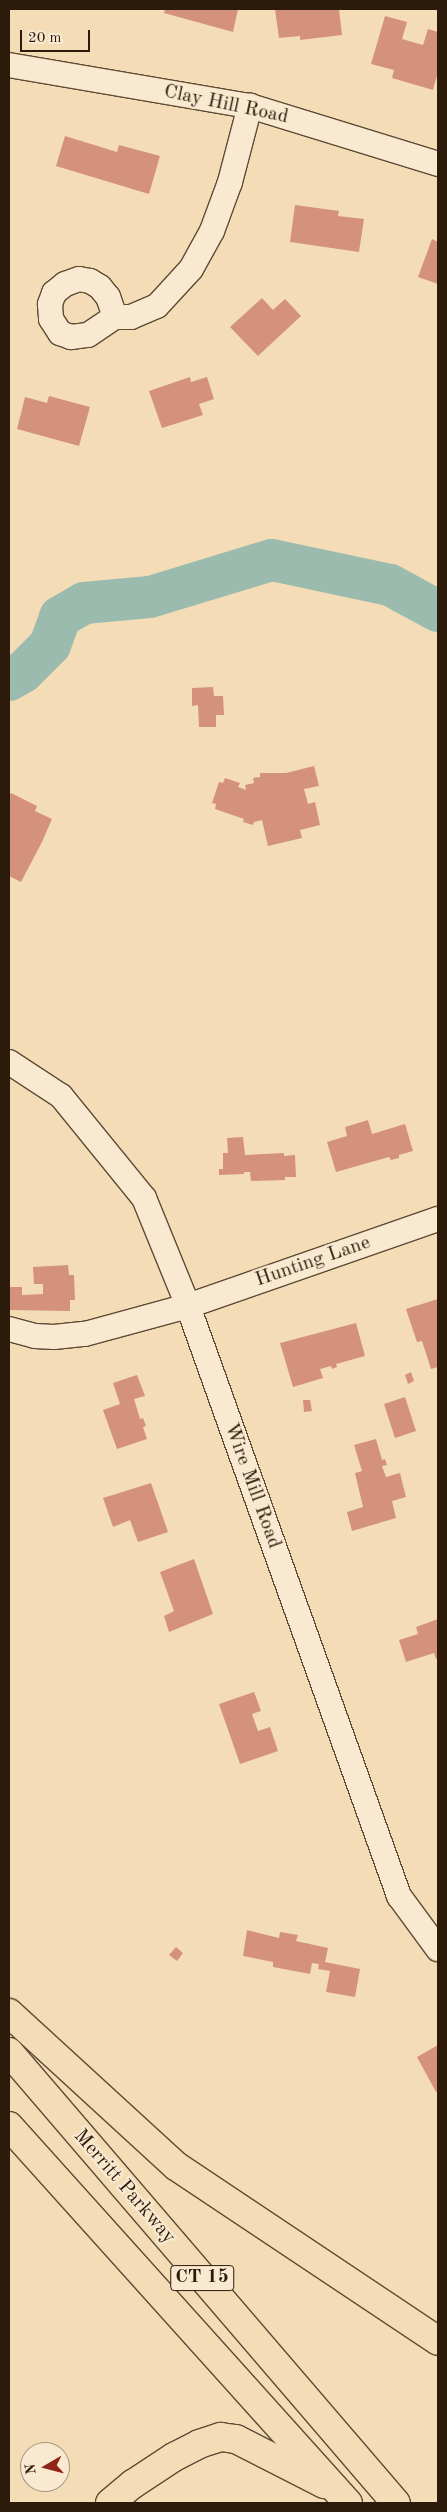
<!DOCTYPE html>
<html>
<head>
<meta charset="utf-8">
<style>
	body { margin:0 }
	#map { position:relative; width:447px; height:2512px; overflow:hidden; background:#f4ddb6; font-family:"Old Standard TT",serif }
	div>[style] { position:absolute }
	.river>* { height:42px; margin:-21px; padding:0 21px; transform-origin:21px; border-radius:21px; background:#9cbbaf }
	.building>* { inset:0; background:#d4927c }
	.roads { filter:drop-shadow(1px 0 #5e4b35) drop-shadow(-1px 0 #5e4b35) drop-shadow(0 1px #5e4b35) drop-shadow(0 -1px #5e4b35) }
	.minor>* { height:24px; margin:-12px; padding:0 12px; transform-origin:12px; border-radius:12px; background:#f8e9d0 }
	.highway>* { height:28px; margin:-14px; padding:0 14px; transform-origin:14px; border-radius:14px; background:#f4ddb6 }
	span { translate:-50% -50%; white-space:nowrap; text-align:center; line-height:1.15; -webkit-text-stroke:4.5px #f8e9d0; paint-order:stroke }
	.shield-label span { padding:1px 4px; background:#f8e9d0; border:1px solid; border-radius:4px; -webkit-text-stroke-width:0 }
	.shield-label { font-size:19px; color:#2c1a0a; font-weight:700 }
	.street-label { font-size:20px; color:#2c1a0a }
	.frame { position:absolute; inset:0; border:10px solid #2c1a0a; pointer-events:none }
	.north { position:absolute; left:20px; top:2442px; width:50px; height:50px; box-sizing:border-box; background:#f8e9d0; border:1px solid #a69681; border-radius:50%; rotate:262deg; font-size:14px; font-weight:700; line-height:20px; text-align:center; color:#2c1a0a }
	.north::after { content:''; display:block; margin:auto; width:18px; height:22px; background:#8f2418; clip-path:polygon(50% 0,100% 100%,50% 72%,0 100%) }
	.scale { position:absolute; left:20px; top:30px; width:70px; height:22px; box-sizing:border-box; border:2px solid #2c1a0a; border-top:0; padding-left:6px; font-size:15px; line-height:18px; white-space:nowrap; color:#2c1a0a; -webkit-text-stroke:4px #f8e9d0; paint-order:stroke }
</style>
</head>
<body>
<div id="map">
	<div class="river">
		<i style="left:9px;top:680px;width:16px;rotate:-30deg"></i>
		<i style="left:23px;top:672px;width:38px;rotate:-45deg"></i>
		<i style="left:50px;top:645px;width:30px;rotate:-70deg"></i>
		<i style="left:60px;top:617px;width:28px;rotate:-30deg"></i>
		<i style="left:84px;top:603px;width:66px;rotate:-5.2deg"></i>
		<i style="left:150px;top:597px;width:127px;rotate:-16.9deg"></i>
		<i style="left:272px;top:560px;width:121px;rotate:12deg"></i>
		<i style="left:390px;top:585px;width:55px;rotate:28.4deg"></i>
	</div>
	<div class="building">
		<i style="clip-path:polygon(165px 9px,238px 9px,233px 32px,164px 13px)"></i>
		<i style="clip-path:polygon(275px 9px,339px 9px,342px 35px,300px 40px,300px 36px,279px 38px)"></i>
		<i style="clip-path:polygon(385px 16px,407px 22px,402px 39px,423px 45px,428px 29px,438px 32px,438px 72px,433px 90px,392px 78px,394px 70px,371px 64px)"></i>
		<i style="clip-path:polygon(65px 136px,117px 152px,119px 145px,160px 156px,149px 194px,56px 166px)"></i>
		<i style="clip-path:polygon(295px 205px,339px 211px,338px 216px,364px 219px,359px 252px,290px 242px)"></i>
		<i style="clip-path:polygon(432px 239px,438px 242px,438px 284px,418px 277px)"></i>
		<i style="clip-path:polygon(262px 298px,273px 310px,285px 299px,301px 316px,258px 356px,230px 327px)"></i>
		<i style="clip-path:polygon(190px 377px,191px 382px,207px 377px,214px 399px,199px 404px,203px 415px,162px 428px,149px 391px)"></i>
		<i style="clip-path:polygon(49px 396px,90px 407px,79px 446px,17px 429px,25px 397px,47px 403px)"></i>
		<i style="clip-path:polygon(213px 687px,214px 696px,223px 696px,224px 715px,216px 715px,216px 727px,199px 727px,198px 705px,192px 706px,192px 688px)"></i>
		<i style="clip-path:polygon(314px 766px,319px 786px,304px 789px,308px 804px,315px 802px,320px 825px,300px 830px,302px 838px,268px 846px,262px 820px,254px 822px,253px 825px,243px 822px,244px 819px,215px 809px,216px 804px,212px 803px,219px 782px,223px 783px,225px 778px,240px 783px,238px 787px,246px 790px,245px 785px,254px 783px,253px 778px,260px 777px,260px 773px,286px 773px)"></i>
		<i style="clip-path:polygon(11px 793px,37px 806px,35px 811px,52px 819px,42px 842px,21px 882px,9px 876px,9px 797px)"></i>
		<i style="clip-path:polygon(368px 1120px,372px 1134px,405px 1124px,413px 1151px,399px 1155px,399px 1158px,391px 1160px,389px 1157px,336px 1172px,327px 1142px,347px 1136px,345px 1127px)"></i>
		<i style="clip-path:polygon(243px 1137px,245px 1155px,284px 1153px,284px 1156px,295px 1155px,296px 1177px,285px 1177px,285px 1180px,251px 1181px,250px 1172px,244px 1172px,244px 1174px,219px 1175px,219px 1169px,223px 1169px,223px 1153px,228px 1153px,227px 1138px)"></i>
		<i style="clip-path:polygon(68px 1265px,69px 1275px,74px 1275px,75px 1300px,70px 1300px,70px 1311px,9px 1310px,9px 1287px,22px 1287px,22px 1295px,43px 1294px,43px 1284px,34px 1284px,33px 1267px)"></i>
		<i style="clip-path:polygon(438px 1299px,438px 1367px,431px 1369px,422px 1341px,417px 1342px,406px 1309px)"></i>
		<i style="clip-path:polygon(356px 1323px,365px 1356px,336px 1364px,337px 1367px,332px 1369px,331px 1366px,320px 1369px,323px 1378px,293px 1387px,280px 1343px)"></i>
		<i style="clip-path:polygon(411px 1372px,414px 1381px,408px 1384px,405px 1375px)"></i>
		<i style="clip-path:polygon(137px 1375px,145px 1396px,134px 1399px,140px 1419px,143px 1418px,146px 1426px,143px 1427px,147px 1439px,117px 1449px,103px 1410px,120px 1404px,113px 1383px)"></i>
		<i style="clip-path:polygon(405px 1397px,416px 1431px,395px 1438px,384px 1404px)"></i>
		<i style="clip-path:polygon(303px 1400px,310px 1400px,312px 1411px,304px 1412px)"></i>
		<i style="clip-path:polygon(376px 1439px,382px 1460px,385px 1459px,387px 1465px,382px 1466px,386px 1477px,400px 1473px,406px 1497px,392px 1501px,396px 1518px,352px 1531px,347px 1512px,363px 1507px,355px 1473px,362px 1471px,354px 1445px)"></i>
		<i style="clip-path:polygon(151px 1483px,168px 1532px,138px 1542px,130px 1520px,113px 1527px,103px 1498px)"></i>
		<i style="clip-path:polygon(194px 1559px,213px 1614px,169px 1632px,164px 1616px,174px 1611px,160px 1572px)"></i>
		<i style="clip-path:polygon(438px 1619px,438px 1659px,436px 1659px,434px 1653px,406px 1662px,399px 1640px,418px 1634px,416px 1627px)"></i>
		<i style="clip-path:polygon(254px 1692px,261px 1711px,252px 1714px,258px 1731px,270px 1727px,278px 1751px,240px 1764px,219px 1704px)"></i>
		<i style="clip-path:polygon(247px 1930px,279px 1938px,280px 1932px,298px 1935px,296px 1941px,328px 1948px,325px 1962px,360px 1969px,355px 1997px,326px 1992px,330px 1971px,318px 1969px,319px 1964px,312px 1963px,310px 1974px,273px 1967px,273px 1962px,243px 1956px)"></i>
		<i style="clip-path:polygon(176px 1947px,183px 1953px,177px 1961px,169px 1955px)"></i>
		<i style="clip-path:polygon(438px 2045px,438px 2091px,436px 2092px,417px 2057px)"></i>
	</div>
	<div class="roads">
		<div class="minor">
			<i style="left:9px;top:65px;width:244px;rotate:9.7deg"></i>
			<i style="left:250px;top:106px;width:197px;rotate:17.1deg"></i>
			<i style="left:115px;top:317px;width:21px;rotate:-109deg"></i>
			<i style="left:108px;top:297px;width:13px;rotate:-129deg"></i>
			<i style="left:100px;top:287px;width:12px;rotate:-149deg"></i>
			<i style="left:90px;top:281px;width:11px;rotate:-170deg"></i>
			<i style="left:79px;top:279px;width:15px;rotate:160deg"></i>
			<i style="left:65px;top:284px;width:14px;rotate:141deg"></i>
			<i style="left:54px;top:293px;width:12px;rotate:110deg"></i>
			<i style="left:50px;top:304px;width:15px;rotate:86deg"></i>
			<i style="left:51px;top:319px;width:17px;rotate:57deg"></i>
			<i style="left:60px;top:333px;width:12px;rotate:20deg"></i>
			<i style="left:71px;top:337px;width:17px;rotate:-7deg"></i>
			<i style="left:88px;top:335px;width:32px;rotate:-34deg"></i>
			<i style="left:115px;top:317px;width:16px"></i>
			<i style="left:131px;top:317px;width:28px;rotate:-23deg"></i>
			<i style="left:157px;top:306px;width:50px;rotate:-47.4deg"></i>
			<i style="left:191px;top:269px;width:43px;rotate:-61.1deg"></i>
			<i style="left:212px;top:231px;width:52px;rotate:-69.8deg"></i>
			<i style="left:230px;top:182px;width:79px;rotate:-75.3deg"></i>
			<i style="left:9px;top:1062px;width:62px;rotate:33.2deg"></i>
			<i style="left:61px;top:1096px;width:132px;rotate:50.9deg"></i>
			<i style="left:144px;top:1198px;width:117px;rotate:67.8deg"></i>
			<i style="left:188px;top:1306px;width:627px;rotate:70.32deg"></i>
			<i style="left:399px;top:1896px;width:66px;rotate:53.7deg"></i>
			<i style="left:9px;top:1329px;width:27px;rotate:15deg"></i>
			<i style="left:35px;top:1336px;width:19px;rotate:3deg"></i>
			<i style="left:54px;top:1337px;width:31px;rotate:-6deg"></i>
			<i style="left:85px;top:1334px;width:107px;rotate:-15.2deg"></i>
			<i style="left:188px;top:1306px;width:265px;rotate:-19.2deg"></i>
		</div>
		<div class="highway">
			<i style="left:9px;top:2013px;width:226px;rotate:42.5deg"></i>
			<i style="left:176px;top:2166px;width:315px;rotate:33.7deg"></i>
			<i style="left:9px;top:2052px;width:594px;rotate:49.37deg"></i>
			<i style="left:9px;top:2126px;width:507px;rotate:48.04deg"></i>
			<i style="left:110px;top:2503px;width:30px;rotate:-40deg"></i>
			<i style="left:133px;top:2484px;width:49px;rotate:-33.4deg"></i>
			<i style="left:174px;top:2457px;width:28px;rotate:-27deg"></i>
			<i style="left:199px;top:2444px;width:23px;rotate:-18deg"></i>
			<i style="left:221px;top:2437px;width:15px;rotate:8deg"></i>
			<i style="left:236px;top:2439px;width:99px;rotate:27.1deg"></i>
		</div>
	</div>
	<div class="shield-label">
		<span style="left:202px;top:2278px">CT 15</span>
	</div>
	<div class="street-label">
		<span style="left:226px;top:105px;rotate:12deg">Clay Hill Road</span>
		<span style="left:313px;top:1262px;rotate:-19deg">Hunting Lane</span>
		<span style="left:252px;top:1486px;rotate:70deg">Wire Mill Road</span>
		<span style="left:124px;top:2187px;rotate:49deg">Merritt Parkway</span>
	</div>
	<div class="frame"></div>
	<div class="north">N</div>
	<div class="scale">20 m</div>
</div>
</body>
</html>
